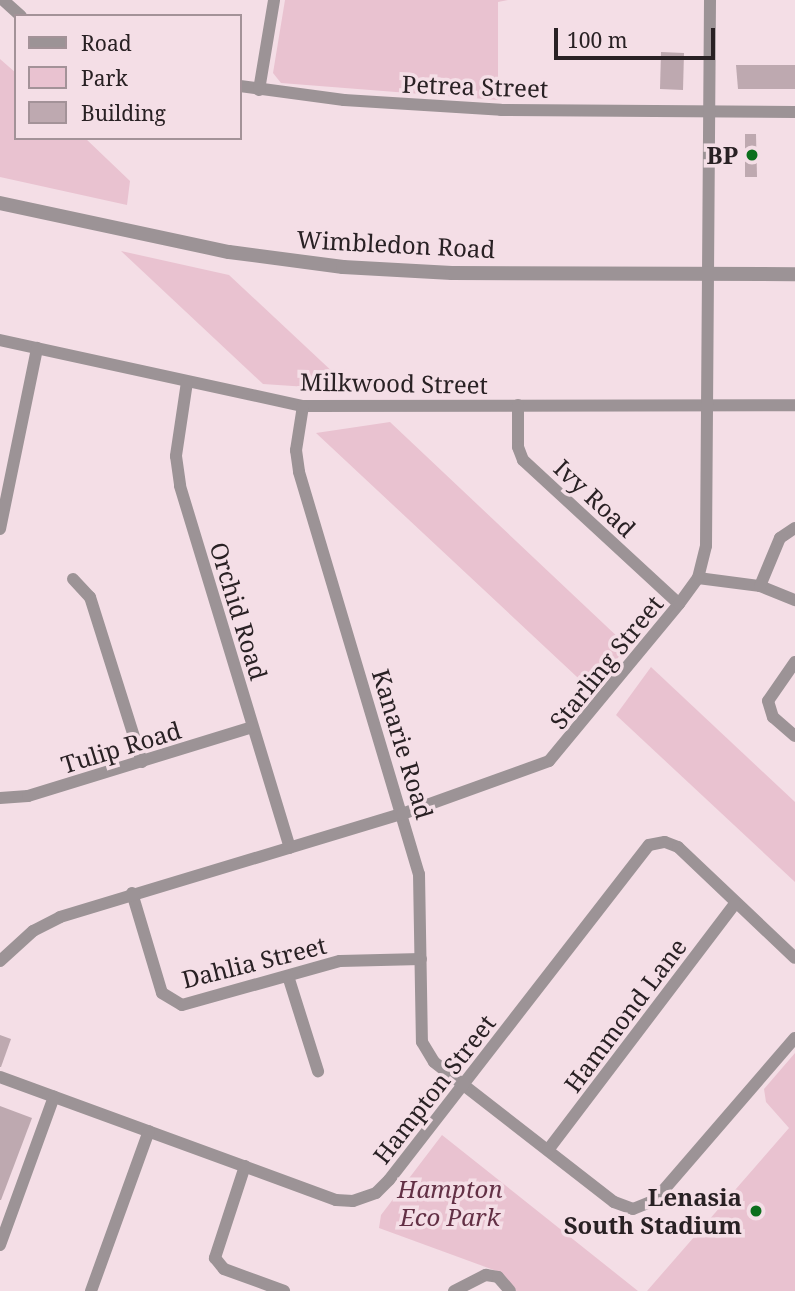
<!DOCTYPE html>
<html>
<head>
<meta charset="utf-8">
<style>
	body { margin:0 }
	#map { position:relative; width:795px; height:1291px; overflow:hidden; background:#f4dee6; font-family:"Noto Serif",serif }
	div>[style] { position:absolute }
	.green>* { inset:0; background:#e9c2d0 }
	.building>* { inset:0; background:#bea9b0 }
	.minor>* { height:12px; margin:-6px; padding:0 6px; transform-origin:6px; border-radius:6px; background:#9c9396 }
	.tertiary>* { height:14px; margin:-7px; padding:0 7px; transform-origin:7px; border-radius:7px; background:#9c9396 }
	.dots>* { width:19px; height:19px; translate:-50% -50%; box-sizing:border-box; border:4px solid #f4dee6; border-radius:50% }
	span { translate:-50% -50%; white-space:nowrap; text-align:center; line-height:1.15; -webkit-text-stroke:7px #f4dee6; paint-order:stroke }
	.street-label { font-size:24px; color:#292124 }
	.poi-label { font-size:24px; color:#292124; font-weight:700 }
	.right { translate:-100% -50%; text-align:right }
	.park-label { font-size:24px; color:#633045; font-style:italic }
	.legend { position:absolute; left:14px; top:14px; width:228px; height:126px; box-sizing:border-box; background:#f4dee6; border:2px solid #a39298; margin:0; padding:9px 12px; list-style:none; font-size:21px; color:#292124 }
	.legend li { display:flex; align-items:center; gap:14px; height:35px }
	.legend b { width:35px; border:2px solid #a39298 }
	.scale { position:absolute; left:554px; top:28px; width:161px; height:32px; box-sizing:border-box; border:4px solid #292124; border-top:0; padding-left:9px; font-size:21px; line-height:24px; white-space:nowrap; color:#292124; -webkit-text-stroke:5px #f4dee6; paint-order:stroke }
</style>
</head>
<body>
<div id="map">
	<div class="green">
		<i style="clip-path:polygon(285px 0,508px 0,498px 2px,498px 100px,281px 83px,273px 73px)"></i>
		<i style="clip-path:polygon(0 59px,16px 73px,16px 138px,85px 138px,130px 181px,127px 205px,0 177px)"></i>
		<i style="clip-path:polygon(121px 251px,229px 275px,352px 390px,263px 384px)"></i>
		<i style="clip-path:polygon(390px 422px,622px 641px,616px 649px,621px 654px,592px 691px,316px 433px)"></i>
		<i style="clip-path:polygon(651px 667px,795px 802px,795px 882px,616px 715px)"></i>
		<i style="clip-path:polygon(795px 1053px,795px 1291px,647px 1291px,789px 1128px,766px 1102px,764px 1089px)"></i>
		<i style="clip-path:polygon(442px 1135px,638px 1291px,513px 1291px,502px 1273px,379px 1228px,381px 1215px)"></i>
	</div>
	<div class="building">
		<i style="clip-path:polygon(661px 52px,684px 53px,683px 90px,660px 89px)"></i>
		<i style="clip-path:polygon(736px 65px,795px 65px,795px 89px,738px 89px)"></i>
		<i style="clip-path:polygon(745px 134px,756px 134px,757px 177px,745px 177px)"></i>
		<i style="clip-path:polygon(0 1035px,11px 1039px,1px 1067px,0 1067px)"></i>
		<i style="clip-path:polygon(0 1106px,32px 1118px,1px 1200px,0 1200px)"></i>
	</div>
	<div class="minor">
		<i style="left:3px;top:0;width:24px;rotate:42deg"></i>
		<i style="left:240px;top:86px;width:105px;rotate:7.7deg"></i>
		<i style="left:344px;top:100px;width:157px;rotate:3.6deg"></i>
		<i style="left:501px;top:110px;width:294px;rotate:0.4deg"></i>
		<i style="left:259px;top:90px;width:91px;rotate:-80.5deg"></i>
		<i style="left:0;top:340px;width:310px;rotate:12.3deg"></i>
		<i style="left:303px;top:406px;width:492px;rotate:-0.1deg"></i>
		<i style="left:187px;top:382px;width:75px;rotate:98.5deg"></i>
		<i style="left:176px;top:456px;width:30px;rotate:82deg"></i>
		<i style="left:180px;top:486px;width:378px;rotate:73.1deg"></i>
		<i style="left:518px;top:405px;width:42px;rotate:90deg"></i>
		<i style="left:518px;top:447px;width:14px;rotate:69deg"></i>
		<i style="left:523px;top:460px;width:212px;rotate:42.7deg"></i>
		<i style="left:303px;top:406px;width:45px;rotate:99deg"></i>
		<i style="left:296px;top:450px;width:22px;rotate:82deg"></i>
		<i style="left:299px;top:472px;width:420px;rotate:73.4deg"></i>
		<i style="left:419px;top:874px;width:168px;rotate:89deg"></i>
		<i style="left:422px;top:1042px;width:23px;rotate:59deg"></i>
		<i style="left:434px;top:1062px;width:228px;rotate:37.9deg"></i>
		<i style="left:614px;top:1202px;width:20px;rotate:20deg"></i>
		<i style="left:633px;top:1209px;width:24px;rotate:-22deg"></i>
		<i style="left:655px;top:1200px;width:214px;rotate:-49.2deg"></i>
		<i style="left:0;top:529px;width:185px;rotate:-78.4deg"></i>
		<i style="left:698px;top:578px;width:63px;rotate:7.4deg"></i>
		<i style="left:760px;top:586px;width:38px;rotate:22deg"></i>
		<i style="left:73px;top:579px;width:25px;rotate:47deg"></i>
		<i style="left:90px;top:597px;width:173px;rotate:72.5deg"></i>
		<i style="left:760px;top:586px;width:52px;rotate:-67.4deg"></i>
		<i style="left:780px;top:538px;width:18px;rotate:-34deg"></i>
		<i style="left:795px;top:662px;width:47px;rotate:124.7deg"></i>
		<i style="left:768px;top:701px;width:17px;rotate:73deg"></i>
		<i style="left:773px;top:717px;width:29px;rotate:41deg"></i>
		<i style="left:0;top:798px;width:28px;rotate:-4deg"></i>
		<i style="left:28px;top:796px;width:234px;rotate:-17.1deg"></i>
		<i style="left:132px;top:893px;width:104px;rotate:73.3deg"></i>
		<i style="left:162px;top:993px;width:23px;rotate:31deg"></i>
		<i style="left:182px;top:1005px;width:164px;rotate:-15.6deg"></i>
		<i style="left:340px;top:961px;width:81px;rotate:-1.4deg"></i>
		<i style="left:0;top:961px;width:45px;rotate:-42.3deg"></i>
		<i style="left:33px;top:931px;width:30px;rotate:-27deg"></i>
		<i style="left:60px;top:917px;width:357px;rotate:-16.8deg"></i>
		<i style="left:402px;top:814px;width:156px;rotate:-19.8deg"></i>
		<i style="left:549px;top:761px;width:204px;rotate:-50.4deg"></i>
		<i style="left:679px;top:604px;width:32px;rotate:-54deg"></i>
		<i style="left:698px;top:578px;width:33px;rotate:-76deg"></i>
		<i style="left:706px;top:546px;width:546px;rotate:-89.58deg"></i>
		<i style="left:288px;top:976px;width:100px;rotate:72.5deg"></i>
		<i style="left:0;top:1077px;width:358px;rotate:20.1deg"></i>
		<i style="left:336px;top:1200px;width:17px;rotate:3deg"></i>
		<i style="left:353px;top:1201px;width:24px;rotate:-19deg"></i>
		<i style="left:376px;top:1193px;width:18px;rotate:-45deg"></i>
		<i style="left:389px;top:1180px;width:424px;rotate:-52.2deg"></i>
		<i style="left:649px;top:845px;width:16px;rotate:-11deg"></i>
		<i style="left:665px;top:842px;width:14px;rotate:21deg"></i>
		<i style="left:678px;top:847px;width:161px;rotate:43.5deg"></i>
		<i style="left:548px;top:1150px;width:309px;rotate:-52.8deg"></i>
		<i style="left:245px;top:1166px;width:97px;rotate:108.1deg"></i>
		<i style="left:215px;top:1258px;width:14px;rotate:51deg"></i>
		<i style="left:224px;top:1269px;width:64px;rotate:20.1deg"></i>
		<i style="left:0;top:1245px;width:158px;rotate:-70deg"></i>
		<i style="left:91px;top:1291px;width:170px;rotate:-70.1deg"></i>
		<i style="left:454px;top:1291px;width:36px;rotate:-27deg"></i>
		<i style="left:486px;top:1275px;width:12px;rotate:9deg"></i>
		<i style="left:498px;top:1277px;width:18px;rotate:49deg"></i>
	</div>
	<div class="tertiary">
		<i style="left:0;top:203px;width:234px;rotate:12.1deg"></i>
		<i style="left:229px;top:252px;width:115px;rotate:7.5deg"></i>
		<i style="left:343px;top:267px;width:109px;rotate:3.2deg"></i>
		<i style="left:452px;top:273px;width:343px;rotate:0.2deg"></i>
	</div>
	<div class="dots">
		<i style="left:752px;top:155px;background:#0c6f1d"></i>
		<i style="left:756px;top:1211px;background:#0c6f1d"></i>
	</div>
	<div class="street-label">
		<span style="left:475px;top:86px;rotate:2deg">Petrea Street</span>
		<span style="left:396px;top:244px;rotate:3deg">Wimbledon Road</span>
		<span style="left:394px;top:383px;rotate:1deg">Milkwood Street</span>
		<span style="left:595px;top:498px;rotate:43deg">Ivy Road</span>
		<span style="left:239px;top:611px;rotate:73deg">Orchid Road</span>
		<span style="left:606px;top:662px;rotate:-51deg">Starling Street</span>
		<span style="left:403px;top:744px;rotate:73deg">Kanarie Road</span>
		<span style="left:121px;top:747px;rotate:-17deg">Tulip Road</span>
		<span style="left:254px;top:962px;rotate:-14deg">Dahlia Street</span>
		<span style="left:625px;top:1015px;rotate:-53deg">Hammond Lane</span>
		<span style="left:434px;top:1089px;rotate:-52deg">Hampton Street</span>
	</div>
	<div class="poi-label">
		<span class="right" style="left:738px;top:155px">BP</span>
		<span class="right" style="left:742px;top:1211px">Lenasia<br>South Stadium</span>
	</div>
	<div class="park-label">
		<span style="left:450px;top:1203px">Hampton<br>Eco Park</span>
	</div>
	<ul class="legend">
	<li><b style="height:9px;background:#9c9396"></b>Road</li>
	<li><b style="height:19px;background:#e9c2d0"></b>Park</li>
	<li><b style="height:19px;background:#bea9b0"></b>Building</li>
	</ul>
	<div class="scale">100 m</div>
</div>
</body>
</html>
